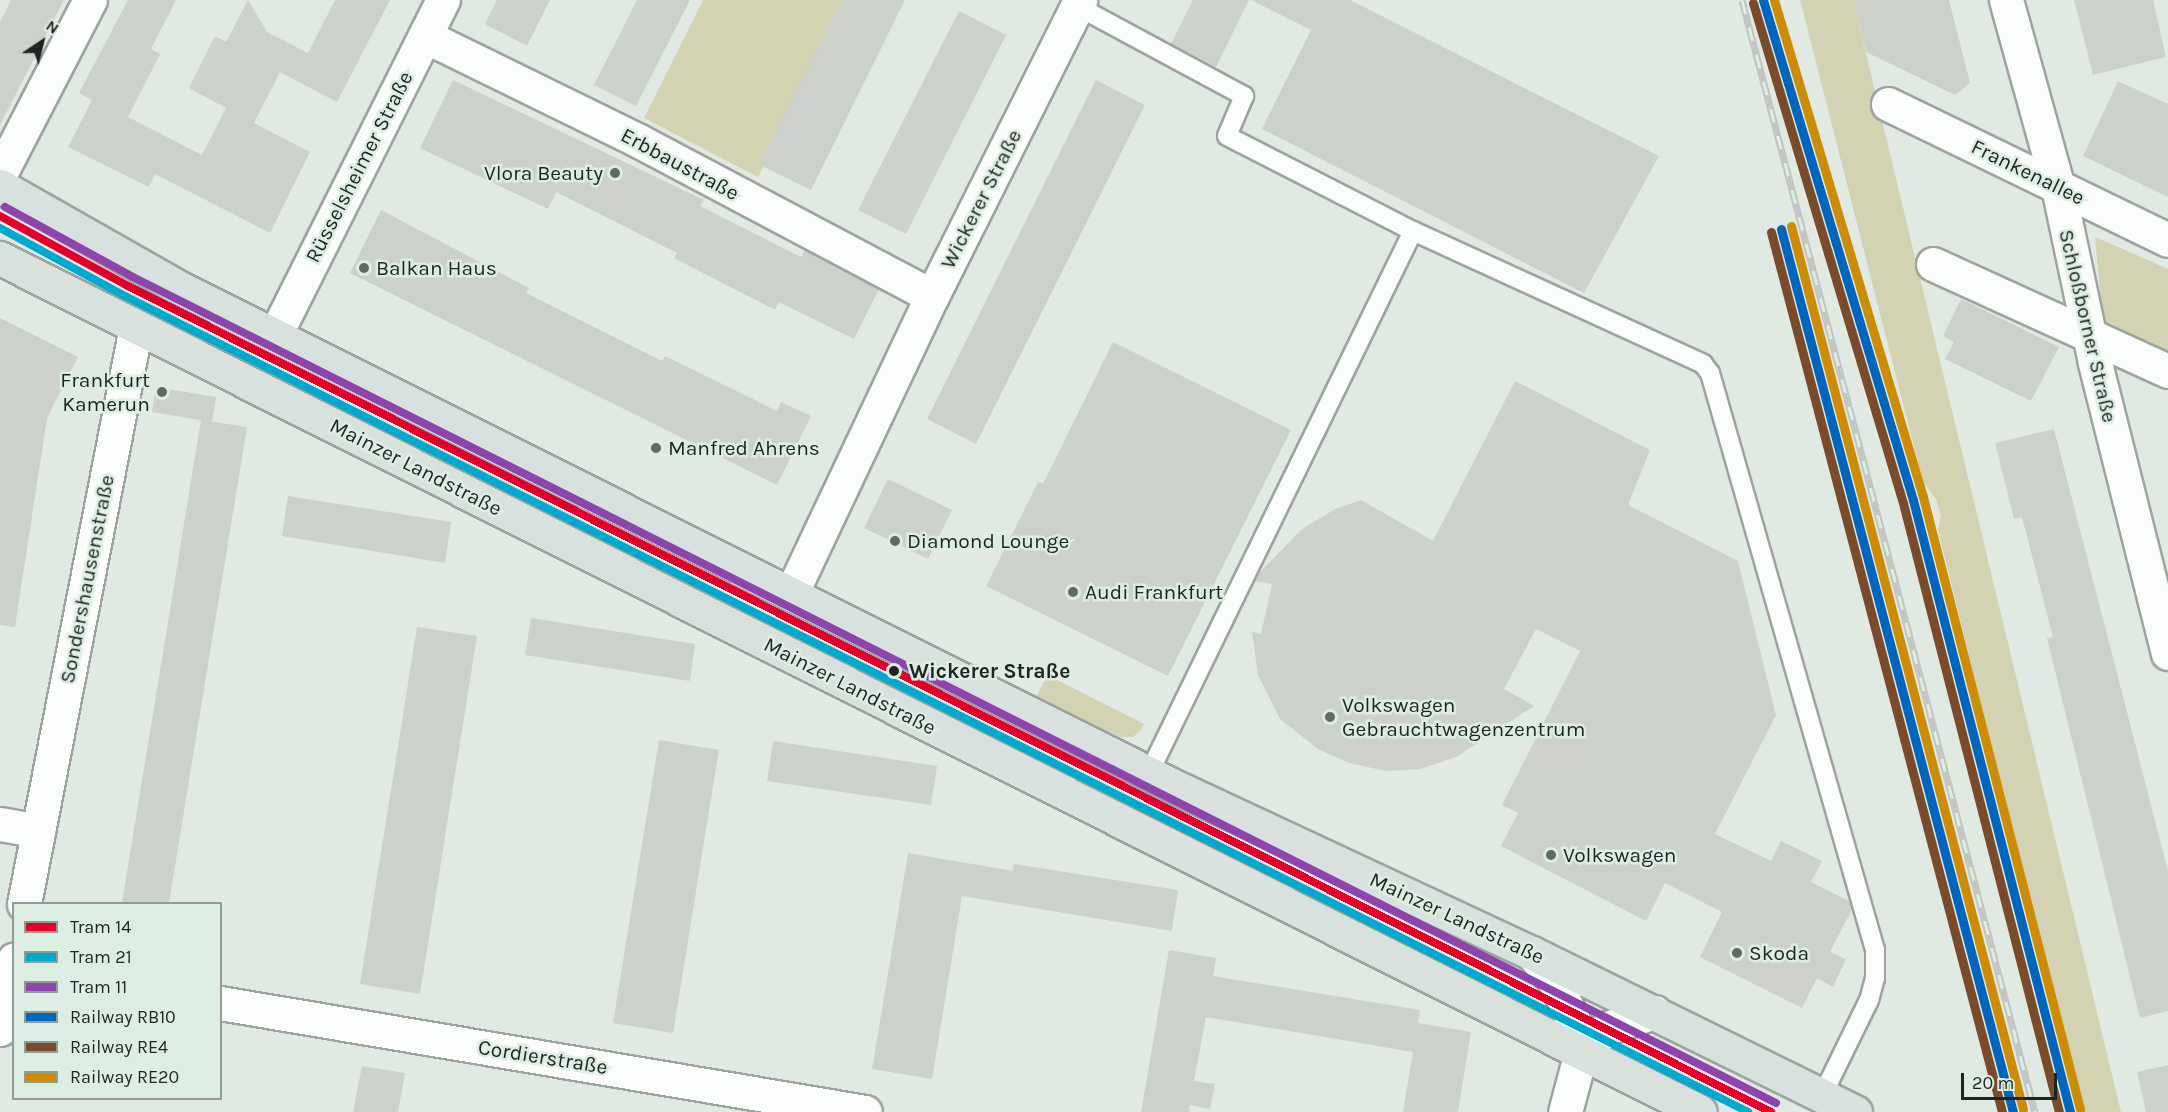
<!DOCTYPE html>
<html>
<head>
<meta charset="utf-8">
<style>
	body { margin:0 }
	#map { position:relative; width:2168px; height:1112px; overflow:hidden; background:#e0e9e2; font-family:Karla,sans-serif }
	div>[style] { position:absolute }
	.green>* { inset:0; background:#d3d2b2 }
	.building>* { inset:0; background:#ccd2cb }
	.roads { filter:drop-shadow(2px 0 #9da49f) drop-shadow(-2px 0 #9da49f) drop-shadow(0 2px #9da49f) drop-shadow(0 -2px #9da49f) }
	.lane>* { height:18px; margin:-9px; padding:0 9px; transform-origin:9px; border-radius:9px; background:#fafcfb }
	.street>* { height:33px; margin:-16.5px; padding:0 16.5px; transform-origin:16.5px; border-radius:16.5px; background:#fafcfb }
	.primary>* { height:33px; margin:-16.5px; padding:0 16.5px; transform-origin:16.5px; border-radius:16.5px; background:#d9e1df }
	.rail>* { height:7px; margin-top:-3.5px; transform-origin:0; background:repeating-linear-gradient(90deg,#dcede1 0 14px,#c1c4c2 0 28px); box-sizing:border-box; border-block:2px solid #c1c4c2 }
	.rail-1>* { height:9px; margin:-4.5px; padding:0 4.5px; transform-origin:4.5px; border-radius:4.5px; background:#0065bd }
	.rail-2>* { height:9px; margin:-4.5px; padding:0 4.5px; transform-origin:4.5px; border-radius:4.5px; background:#7a4b2a }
	.rail-3>* { height:9px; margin:-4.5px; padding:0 4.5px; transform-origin:4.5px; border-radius:4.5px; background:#cc8c06 }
	.tram-1>* { height:8px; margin:-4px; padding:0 4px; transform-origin:4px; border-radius:4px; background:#e4002b }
	.tram-2>* { height:8px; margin:-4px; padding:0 4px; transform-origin:4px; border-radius:4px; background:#00a9ce }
	.tram-3>* { height:8px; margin:-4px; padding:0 4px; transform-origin:4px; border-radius:4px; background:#8e44ad }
	.dots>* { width:16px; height:16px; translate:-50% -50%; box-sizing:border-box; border:3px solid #dcede1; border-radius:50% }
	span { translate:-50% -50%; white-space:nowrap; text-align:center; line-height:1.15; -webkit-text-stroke:5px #dcede1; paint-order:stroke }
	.street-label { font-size:21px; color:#1e2420 }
	.poi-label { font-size:21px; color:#1e2420 }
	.right { translate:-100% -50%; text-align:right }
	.left { translate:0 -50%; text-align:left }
	.stop-label { font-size:21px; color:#1e2420; font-weight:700 }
	.legend { position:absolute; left:12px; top:902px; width:210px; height:198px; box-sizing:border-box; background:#dcede1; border:2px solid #909d94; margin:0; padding:8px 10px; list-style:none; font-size:18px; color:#1e2420 }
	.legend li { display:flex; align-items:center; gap:12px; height:30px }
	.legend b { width:30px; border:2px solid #909d94 }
	.north { position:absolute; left:12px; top:12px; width:60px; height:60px; -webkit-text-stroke:4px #dcede1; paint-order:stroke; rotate:35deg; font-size:16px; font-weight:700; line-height:24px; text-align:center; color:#1e2420 }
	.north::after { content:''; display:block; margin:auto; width:21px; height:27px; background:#1e2420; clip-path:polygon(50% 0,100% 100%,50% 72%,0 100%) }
	.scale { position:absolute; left:1961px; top:1073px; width:96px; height:27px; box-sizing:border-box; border:3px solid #1e2420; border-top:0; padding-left:8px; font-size:18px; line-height:21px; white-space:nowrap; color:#1e2420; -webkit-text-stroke:4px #dcede1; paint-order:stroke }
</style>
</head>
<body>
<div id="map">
	<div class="green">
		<i style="clip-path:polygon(703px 0,848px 0,758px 177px,644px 118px)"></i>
		<i style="clip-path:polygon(1800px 0,1853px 0,2121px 1112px,2082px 1112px,1938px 530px,1941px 516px,1936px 499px,1923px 482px)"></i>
		<i style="clip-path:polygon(2095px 237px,2168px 269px,2168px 351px,2103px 322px)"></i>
		<i style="clip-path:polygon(1047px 675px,1144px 724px,1141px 730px,1133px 737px,1120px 737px,1035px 700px)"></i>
	</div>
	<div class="building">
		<i style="clip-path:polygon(11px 0,64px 0,0 125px,0 22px)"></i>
		<i style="clip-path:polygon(128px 0,176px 0,151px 49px,160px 54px,128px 117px,202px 155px,226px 108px,189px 88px,215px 36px,226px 42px,248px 0,267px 32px,308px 53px,335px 0,390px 0,337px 102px,280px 72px,254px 123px,310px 152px,270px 233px,155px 174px,149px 187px,68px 147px,92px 100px,79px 93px)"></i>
		<i style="clip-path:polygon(497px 0,550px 0,527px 46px,485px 24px)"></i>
		<i style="clip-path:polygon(637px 0,690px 0,636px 106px,594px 85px)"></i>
		<i style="clip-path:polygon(842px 0,905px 0,811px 190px,760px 165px)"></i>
		<i style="clip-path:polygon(1193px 0,1249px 0,1216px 67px,1171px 44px)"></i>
		<i style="clip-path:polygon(1251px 0,1350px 0,1659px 156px,1584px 293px,1262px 129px,1311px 30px)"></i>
		<i style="clip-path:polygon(1853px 0,1949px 0,1970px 83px,1955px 95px,1866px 52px)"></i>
		<i style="clip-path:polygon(2074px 0,2153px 0,2166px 57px,2093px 75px)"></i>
		<i style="clip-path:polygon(959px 11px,1006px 35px,906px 234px,858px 210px)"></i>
		<i style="clip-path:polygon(453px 80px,704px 200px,700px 206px,801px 257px,805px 250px,879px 289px,854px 339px,779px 302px,775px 310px,674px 258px,677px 253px,556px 192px,548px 209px,420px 148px)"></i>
		<i style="clip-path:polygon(1096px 80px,1145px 105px,976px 444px,927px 419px)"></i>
		<i style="clip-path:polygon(2118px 81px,2168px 104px,2168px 197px,2083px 156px)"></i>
		<i style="clip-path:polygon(381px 210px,529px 288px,526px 293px,662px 361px,665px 356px,777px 411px,781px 402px,811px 416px,777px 485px,350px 273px)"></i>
		<i style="clip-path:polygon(1961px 299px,2059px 347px,2031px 401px,1945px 359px,1954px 342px,1943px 336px)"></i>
		<i style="clip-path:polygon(0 318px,78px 357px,47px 418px,15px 627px,0 625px)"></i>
		<i style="clip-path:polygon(1113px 342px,1291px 430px,1168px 676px,986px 586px,1038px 482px,1043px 484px)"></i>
		<i style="clip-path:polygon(1515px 381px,1650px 450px,1628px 505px,1738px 561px,1776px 715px,1715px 834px,1771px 861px,1781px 841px,1822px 861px,1811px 882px,1849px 901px,1852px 909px,1830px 952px,1846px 959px,1833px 987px,1817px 978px,1802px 1008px,1700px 957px,1722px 912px,1665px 883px,1646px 921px,1501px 846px,1518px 813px,1502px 805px,1580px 651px,1536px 629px,1504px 689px,1534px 706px,1456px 757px,1420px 769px,1386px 771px,1349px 763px,1318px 749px,1280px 719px,1258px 675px,1252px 632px,1261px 634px,1272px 584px,1255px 581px,1259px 573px,1301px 530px,1335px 509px,1361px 500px,1433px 541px)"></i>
		<i style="clip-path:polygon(156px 387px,216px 397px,212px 422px,152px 412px)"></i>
		<i style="clip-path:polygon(201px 420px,247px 427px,169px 903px,122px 903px)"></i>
		<i style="clip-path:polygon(2054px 429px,2168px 871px,2168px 1011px,2140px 1018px,2047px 638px,2053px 637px,2022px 517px,2014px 519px,1995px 443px)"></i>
		<i style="clip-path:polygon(888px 479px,952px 510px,928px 559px,864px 528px)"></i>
		<i style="clip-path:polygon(288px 496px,451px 522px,445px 563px,282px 536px)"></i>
		<i style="clip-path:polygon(531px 618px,695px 644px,690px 681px,525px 655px)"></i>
		<i style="clip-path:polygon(417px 627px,477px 636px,420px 994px,360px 984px)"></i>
		<i style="clip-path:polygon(659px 740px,719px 750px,673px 1033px,613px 1023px)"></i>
		<i style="clip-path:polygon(773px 741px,937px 766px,931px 805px,767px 781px)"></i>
		<i style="clip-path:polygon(908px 853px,1013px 871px,1014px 864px,1178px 890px,1172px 931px,962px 896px,932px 1079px,872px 1069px)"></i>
		<i style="clip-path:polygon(1169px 950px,1216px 958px,1213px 976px,1420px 1010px,1418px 1023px,1471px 1032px,1458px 1112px,1403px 1112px,1413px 1052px,1206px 1017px,1194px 1081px,1215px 1084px,1210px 1109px,1190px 1105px,1189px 1112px,1141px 1112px)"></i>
		<i style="clip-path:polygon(2168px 1065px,2168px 1112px,2146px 1112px,2137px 1072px)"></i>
		<i style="clip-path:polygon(362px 1066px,405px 1073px,398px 1112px,353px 1112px)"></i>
	</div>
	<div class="roads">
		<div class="lane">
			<i style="left:1077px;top:6px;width:190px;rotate:28.3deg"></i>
			<i style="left:1244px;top:96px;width:43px;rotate:113deg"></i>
			<i style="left:1227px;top:136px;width:209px;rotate:27.1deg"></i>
			<i style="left:1149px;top:773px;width:603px;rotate:-64.03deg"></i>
			<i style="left:1413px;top:231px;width:319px;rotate:24.6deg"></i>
			<i style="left:1703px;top:364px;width:11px;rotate:52deg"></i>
			<i style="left:1710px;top:373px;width:600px;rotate:74.04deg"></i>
			<i style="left:1875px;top:950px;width:28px;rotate:90deg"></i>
			<i style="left:1875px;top:978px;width:23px;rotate:105deg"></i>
			<i style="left:1869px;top:1000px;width:107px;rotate:116.1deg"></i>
		</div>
		<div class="street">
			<i style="left:2006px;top:0;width:194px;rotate:74.5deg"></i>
			<i style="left:2058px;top:187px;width:180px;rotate:78.1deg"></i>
			<i style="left:2095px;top:363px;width:299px;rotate:75.9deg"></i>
			<i style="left:425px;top:36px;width:238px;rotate:26.1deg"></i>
			<i style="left:639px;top:141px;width:331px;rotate:27.9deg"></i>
			<i style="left:1888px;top:104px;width:311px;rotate:25.9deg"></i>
			<i style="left:0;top:174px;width:196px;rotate:-62.7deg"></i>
			<i style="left:1933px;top:264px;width:258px;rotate:24.5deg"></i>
			<i style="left:275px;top:335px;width:375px;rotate:-63.4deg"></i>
			<i style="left:791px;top:594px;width:330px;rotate:-64.7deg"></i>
			<i style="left:932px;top:296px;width:331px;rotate:-63.4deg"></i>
			<i style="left:0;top:824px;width:39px;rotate:10deg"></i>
			<i style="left:24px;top:904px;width:588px;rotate:-79.02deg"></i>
			<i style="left:1532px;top:953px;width:38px;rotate:51deg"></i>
			<i style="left:1556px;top:983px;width:48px;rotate:65.6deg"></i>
			<i style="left:1576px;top:1027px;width:25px;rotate:79deg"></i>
			<i style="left:1581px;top:1052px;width:62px;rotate:104.9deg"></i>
			<i style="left:220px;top:1003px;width:654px;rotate:9.59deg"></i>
			<i style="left:0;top:1029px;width:71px;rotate:-78.7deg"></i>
			<i style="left:1581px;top:1052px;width:35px;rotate:-43deg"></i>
			<i style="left:1607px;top:1028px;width:50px;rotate:-18.8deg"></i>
		</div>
		<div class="primary">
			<i style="left:0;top:186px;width:200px;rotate:29.6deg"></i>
			<i style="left:174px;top:285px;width:1127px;rotate:26.61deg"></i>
			<i style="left:1182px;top:790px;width:386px;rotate:25deg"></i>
			<i style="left:1532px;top:953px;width:360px;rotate:26.2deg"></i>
			<i style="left:0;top:258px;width:1902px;rotate:26.67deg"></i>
		</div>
	</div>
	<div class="rail">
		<i style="left:1742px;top:0;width:1150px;rotate:75.24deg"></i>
	</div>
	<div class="rail-1">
		<i style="left:1763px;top:0;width:522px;rotate:73.3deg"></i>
		<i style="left:1913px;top:500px;width:632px;rotate:75.61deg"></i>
		<i style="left:1781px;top:229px;width:913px;rotate:75.28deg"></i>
	</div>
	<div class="rail-2">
		<i style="left:1753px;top:3px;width:522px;rotate:73.3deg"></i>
		<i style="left:1903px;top:503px;width:629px;rotate:75.63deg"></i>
		<i style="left:1771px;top:232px;width:910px;rotate:75.29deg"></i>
	</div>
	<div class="rail-3">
		<i style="left:1774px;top:0;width:519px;rotate:73.31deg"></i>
		<i style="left:1923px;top:497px;width:632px;rotate:75.61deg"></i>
		<i style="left:1791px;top:226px;width:913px;rotate:75.28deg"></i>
	</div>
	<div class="tram-1">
		<i style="left:0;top:216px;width:146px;rotate:28.7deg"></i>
		<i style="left:128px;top:286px;width:1839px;rotate:26.69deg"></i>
	</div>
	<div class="tram-2">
		<i style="left:0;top:228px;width:140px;rotate:28.6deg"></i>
		<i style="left:123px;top:295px;width:1819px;rotate:26.69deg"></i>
	</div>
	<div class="tram-3">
		<i style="left:5px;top:207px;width:146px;rotate:28.7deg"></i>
		<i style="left:133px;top:277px;width:1839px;rotate:26.69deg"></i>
	</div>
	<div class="dots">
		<i style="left:615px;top:173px;background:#626964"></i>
		<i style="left:364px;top:268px;background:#626964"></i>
		<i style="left:162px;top:392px;background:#626964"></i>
		<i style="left:656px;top:448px;background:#626964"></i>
		<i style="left:895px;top:541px;background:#626964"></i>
		<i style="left:1073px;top:592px;background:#626964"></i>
		<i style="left:894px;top:671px;background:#1e2420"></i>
		<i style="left:1330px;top:717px;background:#626964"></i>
		<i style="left:1551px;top:855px;background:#626964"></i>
		<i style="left:1737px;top:953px;background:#626964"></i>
	</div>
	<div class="street-label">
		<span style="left:680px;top:164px;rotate:28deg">Erbbaustraße</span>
		<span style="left:359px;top:167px;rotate:-63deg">Rüsselsheimer Straße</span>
		<span style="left:2028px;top:172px;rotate:26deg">Frankenallee</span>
		<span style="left:981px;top:199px;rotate:-63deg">Wickerer Straße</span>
		<span style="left:2088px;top:326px;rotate:77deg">Schloßborner Straße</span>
		<span style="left:416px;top:467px;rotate:27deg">Mainzer Landstraße</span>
		<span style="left:87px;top:579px;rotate:-79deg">Sondershausenstraße</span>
		<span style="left:850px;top:686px;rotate:27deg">Mainzer Landstraße</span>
		<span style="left:1457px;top:918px;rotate:25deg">Mainzer Landstraße</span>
		<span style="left:543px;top:1057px;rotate:9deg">Cordierstraße</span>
	</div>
	<div class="poi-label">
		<span class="right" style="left:603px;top:173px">Vlora Beauty</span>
		<span class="left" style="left:376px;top:268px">Balkan Haus</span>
		<span class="right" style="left:150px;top:392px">Frankfurt<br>Kamerun</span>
		<span class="left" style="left:668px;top:448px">Manfred Ahrens</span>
		<span class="left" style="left:907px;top:541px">Diamond Lounge</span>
		<span class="left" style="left:1085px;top:592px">Audi Frankfurt</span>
		<span class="left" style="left:1342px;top:717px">Volkswagen<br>Gebrauchtwagenzentrum</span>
		<span class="left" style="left:1563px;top:855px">Volkswagen</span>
		<span class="left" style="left:1749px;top:953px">Skoda</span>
	</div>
	<div class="stop-label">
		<span class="left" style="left:909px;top:671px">Wickerer Straße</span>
	</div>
	<ul class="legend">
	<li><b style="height:8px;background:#e4002b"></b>Tram 14</li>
	<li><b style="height:8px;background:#00a9ce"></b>Tram 21</li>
	<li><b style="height:8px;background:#8e44ad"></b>Tram 11</li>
	<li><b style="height:8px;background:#0065bd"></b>Railway RB10</li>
	<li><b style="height:8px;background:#7a4b2a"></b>Railway RE4</li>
	<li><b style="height:8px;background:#cc8c06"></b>Railway RE20</li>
	</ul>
	<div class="north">N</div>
	<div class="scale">20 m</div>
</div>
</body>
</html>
